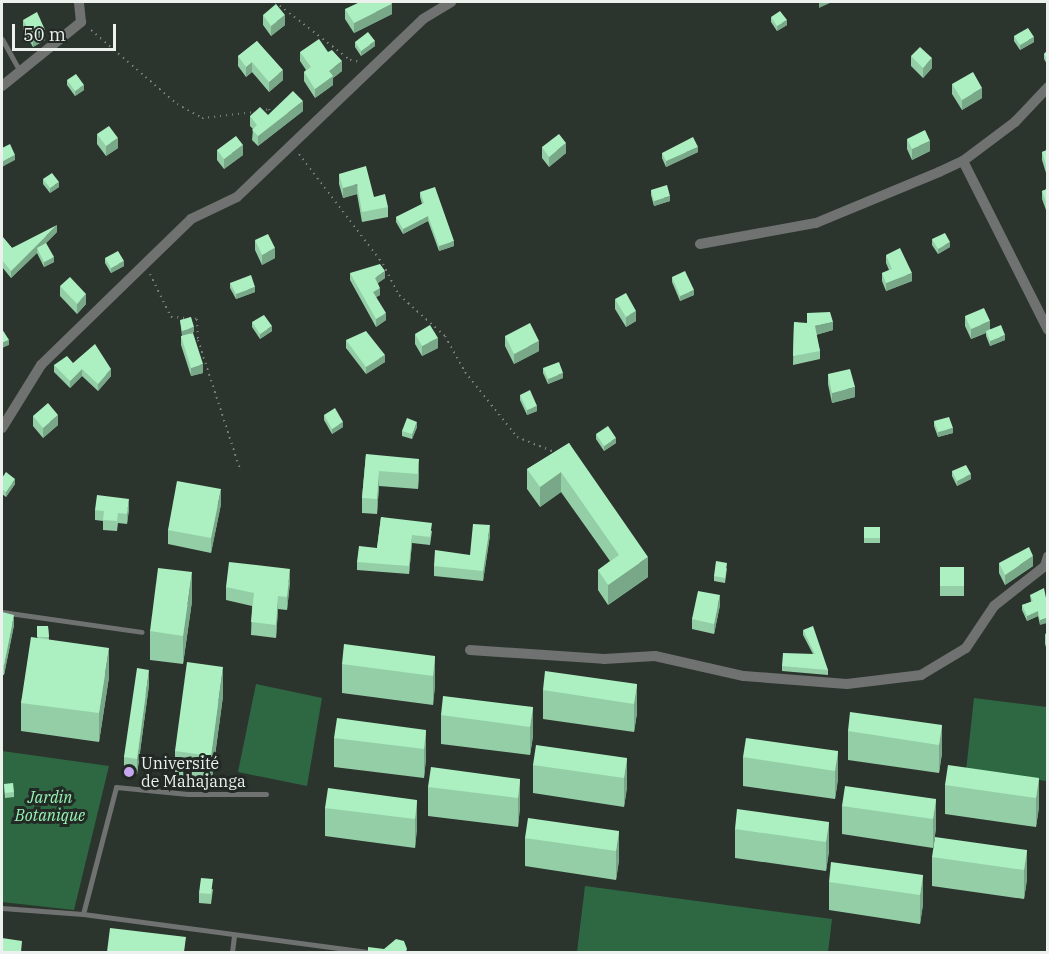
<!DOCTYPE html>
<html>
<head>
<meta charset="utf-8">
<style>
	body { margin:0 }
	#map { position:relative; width:1049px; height:954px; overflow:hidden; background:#2c342e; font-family:"IBM Plex Serif",serif }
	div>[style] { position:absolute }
	.green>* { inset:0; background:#2e6843 }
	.path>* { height:2px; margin-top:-1px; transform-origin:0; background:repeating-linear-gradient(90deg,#7a807c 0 1.5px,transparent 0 6px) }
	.lane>* { height:5px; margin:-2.5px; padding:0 2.5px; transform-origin:2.5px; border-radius:2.5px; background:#6f7270 }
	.street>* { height:10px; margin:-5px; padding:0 5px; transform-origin:5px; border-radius:5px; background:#6f7270 }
	.wall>* { inset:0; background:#94cea6 }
	.shaded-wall>* { inset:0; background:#78a887 }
	.building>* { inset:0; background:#acf0c1 }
	.dots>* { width:16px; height:16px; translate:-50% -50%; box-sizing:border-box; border:3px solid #232a25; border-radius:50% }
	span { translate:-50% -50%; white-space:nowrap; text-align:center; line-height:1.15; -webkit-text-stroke:6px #232a25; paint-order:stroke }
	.poi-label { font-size:16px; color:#ecf1ee }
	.left { translate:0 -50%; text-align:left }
	.park-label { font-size:16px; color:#97f4b5; font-style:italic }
	.frame { position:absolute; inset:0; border:3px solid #ecf1ee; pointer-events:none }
	.scale { position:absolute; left:12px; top:24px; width:104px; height:27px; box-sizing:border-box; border:3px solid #ecf1ee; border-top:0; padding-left:8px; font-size:18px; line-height:21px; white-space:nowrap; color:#ecf1ee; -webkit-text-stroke:4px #232a25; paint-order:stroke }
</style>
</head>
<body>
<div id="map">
	<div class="green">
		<i style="clip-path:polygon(256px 684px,322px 698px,307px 786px,238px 772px)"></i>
		<i style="clip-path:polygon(974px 698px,1047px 707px,1047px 781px,966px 771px)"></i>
		<i style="clip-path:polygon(2px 751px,109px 766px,74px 910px,2px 902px)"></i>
		<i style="clip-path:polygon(585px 886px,832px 919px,828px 952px,577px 952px)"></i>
	</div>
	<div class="path">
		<i style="left:275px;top:2px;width:95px;rotate:37.7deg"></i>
		<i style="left:350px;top:60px;width:10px;rotate:11deg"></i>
		<i style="left:91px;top:30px;width:113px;rotate:40.7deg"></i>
		<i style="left:177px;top:104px;width:29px;rotate:29deg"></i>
		<i style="left:202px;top:118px;width:53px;rotate:-6.5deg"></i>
		<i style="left:260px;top:111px;width:9px;rotate:-13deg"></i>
		<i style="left:269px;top:109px;width:7px;rotate:63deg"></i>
		<i style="left:299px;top:154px;width:138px;rotate:52.6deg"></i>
		<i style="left:383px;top:264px;width:35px;rotate:63deg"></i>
		<i style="left:399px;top:295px;width:62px;rotate:41.7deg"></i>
		<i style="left:445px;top:336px;width:41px;rotate:60.9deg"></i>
		<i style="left:465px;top:372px;width:83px;rotate:51.3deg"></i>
		<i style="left:517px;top:437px;width:43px;rotate:21.8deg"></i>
		<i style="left:150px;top:274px;width:48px;rotate:64deg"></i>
		<i style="left:171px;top:317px;width:26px;rotate:4deg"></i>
		<i style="left:197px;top:319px;width:21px;rotate:87deg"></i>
		<i style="left:198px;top:340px;width:136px;rotate:72deg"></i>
	</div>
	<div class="lane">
		<i style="left:2px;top:39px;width:37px;rotate:61deg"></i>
		<i style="left:2px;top:612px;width:141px;rotate:8.1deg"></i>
		<i style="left:2px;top:908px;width:81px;rotate:4.2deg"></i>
		<i style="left:83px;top:914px;width:289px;rotate:7.6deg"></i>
		<i style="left:83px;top:914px;width:131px;rotate:-75.4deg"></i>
		<i style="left:116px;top:787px;width:72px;rotate:5.6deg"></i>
		<i style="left:188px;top:794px;width:78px"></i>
		<i style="left:232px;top:952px;width:16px;rotate:-83deg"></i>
	</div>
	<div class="street">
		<i style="left:2px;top:86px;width:102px;rotate:-39deg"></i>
		<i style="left:81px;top:22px;width:20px;rotate:-96deg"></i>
		<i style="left:963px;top:161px;width:189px;rotate:63.3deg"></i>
		<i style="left:700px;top:244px;width:118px;rotate:-10.3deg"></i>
		<i style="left:816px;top:223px;width:133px;rotate:-22.5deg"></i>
		<i style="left:939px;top:172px;width:26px;rotate:-25deg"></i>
		<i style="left:963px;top:161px;width:65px;rotate:-36.9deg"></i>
		<i style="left:1015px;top:122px;width:48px;rotate:-46.7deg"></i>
		<i style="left:2px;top:428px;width:74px;rotate:-58.2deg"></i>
		<i style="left:41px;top:365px;width:209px;rotate:-44.2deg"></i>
		<i style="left:191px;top:219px;width:51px;rotate:-25.6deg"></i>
		<i style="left:237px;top:197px;width:257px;rotate:-43.7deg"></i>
		<i style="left:423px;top:19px;width:33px;rotate:-31deg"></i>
		<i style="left:470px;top:650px;width:134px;rotate:3.8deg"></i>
		<i style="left:604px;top:659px;width:51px;rotate:-3.4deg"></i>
		<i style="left:655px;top:656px;width:91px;rotate:12.7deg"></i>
		<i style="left:744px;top:676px;width:103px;rotate:4.4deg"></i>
		<i style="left:847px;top:684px;width:75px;rotate:-6.9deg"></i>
		<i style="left:921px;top:675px;width:52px;rotate:-31deg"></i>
		<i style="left:966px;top:648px;width:50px;rotate:-56.3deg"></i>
		<i style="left:994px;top:606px;width:65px;rotate:-38.1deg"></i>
		<i style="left:1045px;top:566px;width:10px;rotate:-73deg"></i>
	</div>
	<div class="wall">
		<i style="clip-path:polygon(345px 9px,392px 14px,354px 33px,345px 19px)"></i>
		<i style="clip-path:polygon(263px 15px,285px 25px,271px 36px,263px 25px)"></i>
		<i style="clip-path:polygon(771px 17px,787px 25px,777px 31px,771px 22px)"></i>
		<i style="clip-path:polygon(23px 20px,45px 40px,33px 47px,23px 30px)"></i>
		<i style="clip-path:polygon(1014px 36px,1034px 42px,1020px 50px,1014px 41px)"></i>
		<i style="clip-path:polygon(257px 41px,283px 80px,269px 92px,252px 72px,246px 77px,238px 66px,238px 56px)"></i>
		<i style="clip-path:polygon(355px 42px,375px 46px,361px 56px,355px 47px)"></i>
		<i style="clip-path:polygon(1047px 51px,1047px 64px,1044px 59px,1044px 54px)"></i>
		<i style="clip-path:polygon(300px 52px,342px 71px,333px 78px,333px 85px,315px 98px,304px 81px,304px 72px,306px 70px,300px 61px)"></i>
		<i style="clip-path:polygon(911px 56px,932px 68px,923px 78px,911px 66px)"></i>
		<i style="clip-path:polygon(67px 80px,84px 90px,75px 96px,67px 85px)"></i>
		<i style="clip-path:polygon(952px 84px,982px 98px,962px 110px,952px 94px)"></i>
		<i style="clip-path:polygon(303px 111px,258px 146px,252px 140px,253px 129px,250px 126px,250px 116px,268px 115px)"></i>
		<i style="clip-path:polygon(97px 134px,118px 148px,106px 156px,97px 144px)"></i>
		<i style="clip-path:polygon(907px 139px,930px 151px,912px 160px,907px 149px)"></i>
		<i style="clip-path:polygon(542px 147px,566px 153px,549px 167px,542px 158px)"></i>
		<i style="clip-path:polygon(217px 150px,243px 155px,224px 169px,217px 160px)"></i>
		<i style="clip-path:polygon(1047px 150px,1047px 176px,1042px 160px,1042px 152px)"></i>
		<i style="clip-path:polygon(698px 152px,666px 167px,662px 158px,662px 153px)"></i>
		<i style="clip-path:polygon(339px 174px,374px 197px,388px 207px,388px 217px,362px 222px,357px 194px,343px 198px,339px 184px)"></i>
		<i style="clip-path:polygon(43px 179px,59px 187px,50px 193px,43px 184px)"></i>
		<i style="clip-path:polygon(1047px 189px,1047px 209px,1046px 210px,1042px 199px,1042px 191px)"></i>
		<i style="clip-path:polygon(651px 190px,670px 201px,654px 206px,651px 195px)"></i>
		<i style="clip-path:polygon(420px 192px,454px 246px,439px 251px,428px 221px,403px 234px,396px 222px,396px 217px,422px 204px,420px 197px)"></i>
		<i style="clip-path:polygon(57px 232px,46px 243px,54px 262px,44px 267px,37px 253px,11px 278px,2px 267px,2px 236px,12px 248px)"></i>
		<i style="clip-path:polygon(932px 239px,950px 247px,938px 254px,932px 245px)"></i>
		<i style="clip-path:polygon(255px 240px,275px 258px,262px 265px,255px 250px)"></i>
		<i style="clip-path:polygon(886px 255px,912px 281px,886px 291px,882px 281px,882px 273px,889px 270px,886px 263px)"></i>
		<i style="clip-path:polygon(105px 258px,124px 266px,111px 273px,105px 263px)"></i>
		<i style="clip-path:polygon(350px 273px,385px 278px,378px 283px,380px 295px,376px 297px,386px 320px,376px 327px,350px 280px)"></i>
		<i style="clip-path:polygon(672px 277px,694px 295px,680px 301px,672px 282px)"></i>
		<i style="clip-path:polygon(230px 283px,255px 292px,236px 299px,230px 288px)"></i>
		<i style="clip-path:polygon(60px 286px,86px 304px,77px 314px,60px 296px)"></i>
		<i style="clip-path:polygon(615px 299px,636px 321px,626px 327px,615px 309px)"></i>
		<i style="clip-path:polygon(965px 316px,990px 329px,1005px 340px,990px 346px,986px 336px,986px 333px,971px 339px,965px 326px)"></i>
		<i style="clip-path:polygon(180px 320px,194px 332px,188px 335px,203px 373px,191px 376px,181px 345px,181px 336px,182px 336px)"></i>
		<i style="clip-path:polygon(252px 322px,272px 331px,260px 339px,252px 327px)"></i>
		<i style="clip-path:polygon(794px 322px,833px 330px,816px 335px,820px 351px,820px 359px,793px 365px)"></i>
		<i style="clip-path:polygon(415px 334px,438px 348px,422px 356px,415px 344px)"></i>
		<i style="clip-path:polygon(505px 336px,539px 351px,514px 364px,505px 346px)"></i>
		<i style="clip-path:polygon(346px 340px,385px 362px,366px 374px,346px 348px)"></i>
		<i style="clip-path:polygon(73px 363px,111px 376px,98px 391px,82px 376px,70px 388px,54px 372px,54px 365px)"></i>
		<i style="clip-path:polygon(543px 368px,563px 378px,548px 384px,543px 373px)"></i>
		<i style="clip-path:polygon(828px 374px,855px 397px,832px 403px,828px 384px)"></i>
		<i style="clip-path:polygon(520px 395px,537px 411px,527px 415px,520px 400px)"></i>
		<i style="clip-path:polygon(324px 415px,343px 427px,332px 434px,324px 420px)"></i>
		<i style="clip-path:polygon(33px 416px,58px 425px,43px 438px,33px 426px)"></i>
		<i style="clip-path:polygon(934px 421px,953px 433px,938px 437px,934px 426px)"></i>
		<i style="clip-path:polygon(417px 427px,412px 439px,402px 436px,402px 431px)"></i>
		<i style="clip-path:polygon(596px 434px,616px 443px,604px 451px,596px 439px)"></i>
		<i style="clip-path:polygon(569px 443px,648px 577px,608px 605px,598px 590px,598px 570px,610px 561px,561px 492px,540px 507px,527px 489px,527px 469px)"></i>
		<i style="clip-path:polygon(366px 454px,419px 474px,418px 489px,379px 486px,377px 514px,362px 513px,362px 498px)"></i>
		<i style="clip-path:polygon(952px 471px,971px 479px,957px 486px,952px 476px)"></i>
		<i style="clip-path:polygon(2px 478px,15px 484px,6px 497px,2px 494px)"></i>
		<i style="clip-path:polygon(221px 504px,211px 553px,168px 544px,168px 530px)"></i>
		<i style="clip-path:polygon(129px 509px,127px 524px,118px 523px,117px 531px,103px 530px,103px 521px,95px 520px,95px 510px)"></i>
		<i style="clip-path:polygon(381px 517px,432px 531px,430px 545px,412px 543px,409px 574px,357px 570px,357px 562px,377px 548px)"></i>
		<i style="clip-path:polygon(864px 527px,880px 527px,880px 543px,864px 543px)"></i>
		<i style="clip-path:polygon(490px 535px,483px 581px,434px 576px,434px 566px,470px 555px)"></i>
		<i style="clip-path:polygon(999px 563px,1033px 566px,1005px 585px,999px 573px)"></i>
		<i style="clip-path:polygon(940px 567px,964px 567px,964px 596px,940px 596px)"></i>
		<i style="clip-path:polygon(727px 568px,725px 583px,714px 581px,714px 576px)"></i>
		<i style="clip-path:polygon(290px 582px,287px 610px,278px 609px,276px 638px,251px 635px,252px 606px,226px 600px,226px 587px)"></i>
		<i style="clip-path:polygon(1030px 595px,1047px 603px,1040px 625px,1038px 616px,1027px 621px,1022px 610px,1022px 605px,1031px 602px)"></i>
		<i style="clip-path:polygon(192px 601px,183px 664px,150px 660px,150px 631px)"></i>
		<i style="clip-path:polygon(720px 605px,714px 634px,692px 629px,692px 619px)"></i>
		<i style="clip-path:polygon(2px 612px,14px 625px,4px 675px,2px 675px)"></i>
		<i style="clip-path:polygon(48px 626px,49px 640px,109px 677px,99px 742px,21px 731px,21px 703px,37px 638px)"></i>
		<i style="clip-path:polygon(803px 630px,828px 670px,828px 675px,782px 671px,782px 666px,813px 654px,803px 635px)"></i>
		<i style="clip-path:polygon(1047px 633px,1047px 650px,1045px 644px,1045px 634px)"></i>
		<i style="clip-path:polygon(435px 656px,435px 685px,433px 705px,342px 693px,342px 664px)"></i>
		<i style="clip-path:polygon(637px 684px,637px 713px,634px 732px,543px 719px,543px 690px)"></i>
		<i style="clip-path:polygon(149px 685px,137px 774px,124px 772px,124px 757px)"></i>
		<i style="clip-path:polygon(223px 696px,211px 785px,175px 779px,175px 751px)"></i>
		<i style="clip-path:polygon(533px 707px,533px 736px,530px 755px,441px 744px,441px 715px)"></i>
		<i style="clip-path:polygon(942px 725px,942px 753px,939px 773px,848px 760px,848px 731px)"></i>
		<i style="clip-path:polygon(426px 730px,426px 758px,424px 778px,334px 767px,334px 738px)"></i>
		<i style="clip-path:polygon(838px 751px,838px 779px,835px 799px,743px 786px,743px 757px)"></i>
		<i style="clip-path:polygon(627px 758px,627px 787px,624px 807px,533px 793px,533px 765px)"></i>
		<i style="clip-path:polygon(1039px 778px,1039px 807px,1036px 827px,945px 814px,945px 785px)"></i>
		<i style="clip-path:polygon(520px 779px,520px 807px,518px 827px,428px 816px,428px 787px)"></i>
		<i style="clip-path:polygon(4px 784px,14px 792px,14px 797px,5px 798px)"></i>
		<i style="clip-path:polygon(936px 799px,936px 828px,933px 848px,842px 834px,842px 806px)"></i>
		<i style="clip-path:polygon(417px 800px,417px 828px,415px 848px,325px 836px,325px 808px)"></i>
		<i style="clip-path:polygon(829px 822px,829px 851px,826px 871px,735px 858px,735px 829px)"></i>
		<i style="clip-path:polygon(619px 831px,619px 860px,616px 880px,525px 866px,525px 838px)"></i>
		<i style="clip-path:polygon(1027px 850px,1027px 879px,1024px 899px,932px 886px,932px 857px)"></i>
		<i style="clip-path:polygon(923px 875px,923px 904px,920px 924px,829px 910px,829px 882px)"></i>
		<i style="clip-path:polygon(213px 889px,211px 904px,199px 903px,199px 893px)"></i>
	</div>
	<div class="shaded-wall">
		<i style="clip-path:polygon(819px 2px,832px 2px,819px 8px)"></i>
		<i style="clip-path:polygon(392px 4px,392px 14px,354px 33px,354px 23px)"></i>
		<i style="clip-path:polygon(285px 15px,285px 25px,271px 36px,271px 26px)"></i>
		<i style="clip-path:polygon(787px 20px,787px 25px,777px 31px,777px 26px)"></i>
		<i style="clip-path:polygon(45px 30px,45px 40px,33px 47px,33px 37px)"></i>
		<i style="clip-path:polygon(1034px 37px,1034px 42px,1020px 50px,1020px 45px)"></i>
		<i style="clip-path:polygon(375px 41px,375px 46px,361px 56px,361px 51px)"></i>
		<i style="clip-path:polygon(932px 58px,932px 68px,923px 78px,923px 68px)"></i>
		<i style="clip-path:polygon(342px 61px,342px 71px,333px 78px,333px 85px,315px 98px,315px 89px,329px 71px)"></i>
		<i style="clip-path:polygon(252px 62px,252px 72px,246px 77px,246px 67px)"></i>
		<i style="clip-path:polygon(283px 70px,283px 80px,269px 92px,269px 82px)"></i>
		<i style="clip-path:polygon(84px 85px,84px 90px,75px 96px,75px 91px)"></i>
		<i style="clip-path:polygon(982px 88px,982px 98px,962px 110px,962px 100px)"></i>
		<i style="clip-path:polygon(303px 101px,303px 111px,258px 146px,258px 136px)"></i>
		<i style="clip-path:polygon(118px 138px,118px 148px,106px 156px,106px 146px)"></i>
		<i style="clip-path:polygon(930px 141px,930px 151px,912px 160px,912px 149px)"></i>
		<i style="clip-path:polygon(566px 143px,566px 153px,549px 167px,549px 157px)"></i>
		<i style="clip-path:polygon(243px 145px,243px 155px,224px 169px,224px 159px)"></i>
		<i style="clip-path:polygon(698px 147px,698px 152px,666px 167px,666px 161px)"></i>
		<i style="clip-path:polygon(15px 155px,15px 160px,2px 167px,2px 162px)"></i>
		<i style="clip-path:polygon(59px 182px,59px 187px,50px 193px,50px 188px)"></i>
		<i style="clip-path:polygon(357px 184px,357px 194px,343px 198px,343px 188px)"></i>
		<i style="clip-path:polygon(670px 196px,670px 201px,654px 206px,654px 201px)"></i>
		<i style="clip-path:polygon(1047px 201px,1047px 209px,1046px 210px,1046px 202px)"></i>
		<i style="clip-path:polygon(428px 216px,428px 221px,403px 234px,403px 229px)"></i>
		<i style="clip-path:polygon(57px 225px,57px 232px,38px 251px,37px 248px,37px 253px,11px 278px,11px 271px)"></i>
		<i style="clip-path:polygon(454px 241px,454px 246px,439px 251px,439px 246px)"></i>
		<i style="clip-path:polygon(950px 242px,950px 247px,938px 254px,938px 249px)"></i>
		<i style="clip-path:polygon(275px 248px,275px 258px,262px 265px,262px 255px)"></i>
		<i style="clip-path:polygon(54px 257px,54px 262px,44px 267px,44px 262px)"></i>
		<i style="clip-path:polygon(124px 261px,124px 266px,111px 273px,111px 268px)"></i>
		<i style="clip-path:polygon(385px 271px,385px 278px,375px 285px,375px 278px)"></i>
		<i style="clip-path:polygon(912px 273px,912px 281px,886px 291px,886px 283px)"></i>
		<i style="clip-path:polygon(255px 287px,255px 292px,236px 299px,236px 294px)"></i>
		<i style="clip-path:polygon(380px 288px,380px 295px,373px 299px,373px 292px)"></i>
		<i style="clip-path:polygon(694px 290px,694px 295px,680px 301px,680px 296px)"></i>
		<i style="clip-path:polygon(86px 294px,86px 304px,77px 314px,77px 304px)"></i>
		<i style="clip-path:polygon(636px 311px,636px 321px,626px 327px,626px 317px)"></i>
		<i style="clip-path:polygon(386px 313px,386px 320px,376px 327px,376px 319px)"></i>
		<i style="clip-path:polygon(990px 321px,990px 331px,986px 331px,986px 333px,971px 339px,971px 329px)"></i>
		<i style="clip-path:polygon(833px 322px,833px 330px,815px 335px,815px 326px)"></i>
		<i style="clip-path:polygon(272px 326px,272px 331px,260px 339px,260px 334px)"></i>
		<i style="clip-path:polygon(194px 327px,194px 332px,182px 336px,182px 331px)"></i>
		<i style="clip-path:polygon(1005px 335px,1005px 340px,990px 346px,990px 341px)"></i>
		<i style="clip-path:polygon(438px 338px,438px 348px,422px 356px,422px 346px)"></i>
		<i style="clip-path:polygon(9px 340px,9px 345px,2px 348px,2px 343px)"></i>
		<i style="clip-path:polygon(539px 341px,539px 351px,514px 364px,514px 354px)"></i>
		<i style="clip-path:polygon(385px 355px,385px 362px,366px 374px,366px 367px)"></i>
		<i style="clip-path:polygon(203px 364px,203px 373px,191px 376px,191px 368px)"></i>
		<i style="clip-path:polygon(82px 369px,82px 376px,70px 388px,70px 381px)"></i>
		<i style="clip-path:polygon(111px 369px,111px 376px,98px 391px,98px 384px)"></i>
		<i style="clip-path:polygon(563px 373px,563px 378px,548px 384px,548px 379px)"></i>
		<i style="clip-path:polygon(855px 387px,855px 397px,832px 403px,832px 393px)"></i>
		<i style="clip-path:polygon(537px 406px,537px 411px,527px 415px,527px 410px)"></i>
		<i style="clip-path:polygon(58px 415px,58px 425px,43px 438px,43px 428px)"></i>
		<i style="clip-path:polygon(343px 422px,343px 427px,332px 434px,332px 429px)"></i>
		<i style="clip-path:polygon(417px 422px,417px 427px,412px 439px,412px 434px)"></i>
		<i style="clip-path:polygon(953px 428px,953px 433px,938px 437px,938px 432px)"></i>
		<i style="clip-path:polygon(616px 438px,616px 443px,604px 451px,604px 446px)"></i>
		<i style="clip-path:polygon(419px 459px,419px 474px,418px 489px,418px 474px)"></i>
		<i style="clip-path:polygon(379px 471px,379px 486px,377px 514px,377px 499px)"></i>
		<i style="clip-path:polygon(561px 472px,561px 492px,540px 507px,540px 487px)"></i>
		<i style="clip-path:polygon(971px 474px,971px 479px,957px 486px,957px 481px)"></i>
		<i style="clip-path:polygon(15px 479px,15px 484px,6px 497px,6px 492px)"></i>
		<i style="clip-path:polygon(221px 489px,221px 504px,211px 553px,211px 538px)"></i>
		<i style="clip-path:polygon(129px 499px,129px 509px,127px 524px,127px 514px)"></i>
		<i style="clip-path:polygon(490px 525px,490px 535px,483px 581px,483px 571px)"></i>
		<i style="clip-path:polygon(412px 535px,412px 543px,409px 574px,409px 566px)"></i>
		<i style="clip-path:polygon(1033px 556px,1033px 566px,1005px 585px,1005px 575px)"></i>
		<i style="clip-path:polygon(648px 557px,648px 577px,608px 605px,608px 585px)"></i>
		<i style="clip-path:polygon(290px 569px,290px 582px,287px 610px,287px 597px)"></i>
		<i style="clip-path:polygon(192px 572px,192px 601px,183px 664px,183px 636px)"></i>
		<i style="clip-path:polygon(720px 595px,720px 605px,714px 634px,714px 624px)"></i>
		<i style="clip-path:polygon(278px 596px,278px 609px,276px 638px,276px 625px)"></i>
		<i style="clip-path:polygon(1038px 611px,1038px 616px,1027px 621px,1027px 616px)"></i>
		<i style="clip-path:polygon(14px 615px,14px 625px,4px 675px,4px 665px)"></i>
		<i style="clip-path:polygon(1047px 618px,1047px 623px,1040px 625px,1040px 620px)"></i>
		<i style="clip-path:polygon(109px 648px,109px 677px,99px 742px,99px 713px)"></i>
		<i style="clip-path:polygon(435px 656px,435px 685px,433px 705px,433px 676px)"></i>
		<i style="clip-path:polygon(223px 667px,223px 696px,211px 785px,211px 756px)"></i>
		<i style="clip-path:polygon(149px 670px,149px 685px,137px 774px,137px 759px)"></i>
		<i style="clip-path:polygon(637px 684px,637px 713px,634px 732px,634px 704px)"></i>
		<i style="clip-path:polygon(533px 707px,533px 736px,530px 755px,530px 727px)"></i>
		<i style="clip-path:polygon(942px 725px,942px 753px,939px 773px,939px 745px)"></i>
		<i style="clip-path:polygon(426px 730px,426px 758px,424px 778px,424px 749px)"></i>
		<i style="clip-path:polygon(838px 751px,838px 779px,835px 799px,835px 771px)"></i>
		<i style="clip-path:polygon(627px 758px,627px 787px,624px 807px,624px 778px)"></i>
		<i style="clip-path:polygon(1039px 778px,1039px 807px,1036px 827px,1036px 798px)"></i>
		<i style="clip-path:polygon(520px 779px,520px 807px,518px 827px,518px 798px)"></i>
		<i style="clip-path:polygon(936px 799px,936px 828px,933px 848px,933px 819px)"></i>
		<i style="clip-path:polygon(417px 800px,417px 828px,415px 848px,415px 819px)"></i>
		<i style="clip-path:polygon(829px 822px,829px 851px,826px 871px,826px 842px)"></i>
		<i style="clip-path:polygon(619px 831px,619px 860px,616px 880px,616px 851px)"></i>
		<i style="clip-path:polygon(1027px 850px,1027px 879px,1024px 899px,1024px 870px)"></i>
		<i style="clip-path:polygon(923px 875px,923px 904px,920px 924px,920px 895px)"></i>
	</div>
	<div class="building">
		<i style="clip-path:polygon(360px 2px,391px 2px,392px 4px,354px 23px,345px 9px)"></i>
		<i style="clip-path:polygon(276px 4px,285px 15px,271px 26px,263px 15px)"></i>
		<i style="clip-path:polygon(780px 11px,787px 20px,777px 26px,771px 17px)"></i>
		<i style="clip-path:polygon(37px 12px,45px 30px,33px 37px,23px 20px)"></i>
		<i style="clip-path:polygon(1028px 28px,1034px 37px,1020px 45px,1014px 36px)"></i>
		<i style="clip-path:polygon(368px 32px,375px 41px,361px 51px,355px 42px)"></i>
		<i style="clip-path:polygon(319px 39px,328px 52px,332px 50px,342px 61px,329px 71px,333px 76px,315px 89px,304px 72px,311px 67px,300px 52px)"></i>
		<i style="clip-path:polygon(257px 41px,283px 70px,269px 82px,252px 62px,246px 67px,238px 56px)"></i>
		<i style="clip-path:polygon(920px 47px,932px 58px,923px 68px,911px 56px)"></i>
		<i style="clip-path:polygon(1047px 51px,1047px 59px,1044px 54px)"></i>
		<i style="clip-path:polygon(973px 72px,982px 88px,962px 100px,952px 84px)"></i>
		<i style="clip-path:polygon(76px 74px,84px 85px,75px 91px,67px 80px)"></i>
		<i style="clip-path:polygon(293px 91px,303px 101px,258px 136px,252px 130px,257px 125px,250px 116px,260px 107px,268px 115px)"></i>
		<i style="clip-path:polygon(109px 126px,118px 138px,106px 146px,97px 134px)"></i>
		<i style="clip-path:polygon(925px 130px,930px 141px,912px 149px,907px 139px)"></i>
		<i style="clip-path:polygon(559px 134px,566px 143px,549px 157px,542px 147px)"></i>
		<i style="clip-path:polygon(236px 136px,243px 145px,224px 159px,217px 150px)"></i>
		<i style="clip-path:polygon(693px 137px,698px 147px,666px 161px,662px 153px)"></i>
		<i style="clip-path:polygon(10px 144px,15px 155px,2px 162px,2px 148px)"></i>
		<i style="clip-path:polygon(1047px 150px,1047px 168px,1042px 152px)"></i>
		<i style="clip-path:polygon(366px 166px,374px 197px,385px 194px,388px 207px,362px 212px,357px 184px,343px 188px,339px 174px)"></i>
		<i style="clip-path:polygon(52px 173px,59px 182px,50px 188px,43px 179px)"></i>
		<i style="clip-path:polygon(667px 185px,670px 196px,654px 201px,651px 190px)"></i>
		<i style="clip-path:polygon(435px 187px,454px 241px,439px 246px,428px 216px,403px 229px,396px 217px,424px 203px,420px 192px)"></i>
		<i style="clip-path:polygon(1047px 189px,1047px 201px,1046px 202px,1042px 191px)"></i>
		<i style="clip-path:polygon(57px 225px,11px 271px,2px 260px,2px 236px,12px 248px)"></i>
		<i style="clip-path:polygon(945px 233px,950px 242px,938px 249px,932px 239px)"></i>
		<i style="clip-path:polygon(268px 234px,275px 248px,262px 255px,255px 240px)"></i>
		<i style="clip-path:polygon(46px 243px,54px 257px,44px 262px,37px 248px)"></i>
		<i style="clip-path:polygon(900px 248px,912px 273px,886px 283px,882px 273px,892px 269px,886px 255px)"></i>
		<i style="clip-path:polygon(118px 251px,124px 261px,111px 268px,105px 258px)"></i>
		<i style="clip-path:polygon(380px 264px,385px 271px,375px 278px,380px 288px,373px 292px,386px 313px,376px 319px,350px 273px)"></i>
		<i style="clip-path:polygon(685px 271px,694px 290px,680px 296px,672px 277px)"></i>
		<i style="clip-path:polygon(251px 275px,255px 287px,236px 294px,230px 283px)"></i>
		<i style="clip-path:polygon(70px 277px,86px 294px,77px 304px,60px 286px)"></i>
		<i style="clip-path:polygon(626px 293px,636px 311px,626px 317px,615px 299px)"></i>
		<i style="clip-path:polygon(984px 308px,990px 321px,971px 329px,965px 316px)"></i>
		<i style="clip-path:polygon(830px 312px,833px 322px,815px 326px,820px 351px,793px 356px,794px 322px,807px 323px,807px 313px)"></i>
		<i style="clip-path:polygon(264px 315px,272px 326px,260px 334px,252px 322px)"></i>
		<i style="clip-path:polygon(191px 317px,194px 327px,182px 331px,180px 320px)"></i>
		<i style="clip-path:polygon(530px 323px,539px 341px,514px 354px,505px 336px)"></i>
		<i style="clip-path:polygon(430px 325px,438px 338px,422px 346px,415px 334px)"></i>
		<i style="clip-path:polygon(1001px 325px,1005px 335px,990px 341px,986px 331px)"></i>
		<i style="clip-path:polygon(2px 329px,9px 340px,2px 343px)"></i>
		<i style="clip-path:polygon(366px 331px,385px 355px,366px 367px,346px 340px)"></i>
		<i style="clip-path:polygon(193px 333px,203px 364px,191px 368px,181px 336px)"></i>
		<i style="clip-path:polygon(95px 344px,111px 369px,98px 384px,82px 369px,70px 381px,54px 365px,67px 356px,73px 363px)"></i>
		<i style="clip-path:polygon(559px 362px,563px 373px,548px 379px,543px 368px)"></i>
		<i style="clip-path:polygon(850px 369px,855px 387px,832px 393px,828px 374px)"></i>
		<i style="clip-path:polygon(530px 390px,537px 406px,527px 410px,520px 395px)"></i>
		<i style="clip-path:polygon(48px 403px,58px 415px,43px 428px,33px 416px)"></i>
		<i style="clip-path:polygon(335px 408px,343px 422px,332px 429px,324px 415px)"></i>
		<i style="clip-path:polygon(949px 417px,953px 428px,938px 432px,934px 421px)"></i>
		<i style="clip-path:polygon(407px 418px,417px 422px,412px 434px,402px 431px)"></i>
		<i style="clip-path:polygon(608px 426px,616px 438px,604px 446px,596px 434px)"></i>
		<i style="clip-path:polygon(569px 443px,648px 557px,608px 585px,598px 570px,619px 555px,561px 472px,540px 487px,527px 469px)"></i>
		<i style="clip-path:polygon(366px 454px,419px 459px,418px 474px,379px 471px,377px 499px,362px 498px)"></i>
		<i style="clip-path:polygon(966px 465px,971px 474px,957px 481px,952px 471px)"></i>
		<i style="clip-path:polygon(6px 472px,15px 479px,6px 492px,2px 489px,2px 478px)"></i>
		<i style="clip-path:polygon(177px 481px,221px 489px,211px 538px,168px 530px)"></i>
		<i style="clip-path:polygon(97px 495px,129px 499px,127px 514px,118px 513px,117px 521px,103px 520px,104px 511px,95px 510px)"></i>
		<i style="clip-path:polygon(381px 517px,432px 523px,430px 537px,412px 535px,409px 566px,357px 562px,359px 546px,377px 548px)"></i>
		<i style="clip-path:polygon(473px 524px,490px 525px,483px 571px,434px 566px,435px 550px,470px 555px)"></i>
		<i style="clip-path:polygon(864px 527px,880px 527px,880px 538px,864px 538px)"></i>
		<i style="clip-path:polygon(1029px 547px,1033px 556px,1005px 575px,999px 563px)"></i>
		<i style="clip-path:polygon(716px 561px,727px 563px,725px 578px,714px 576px)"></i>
		<i style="clip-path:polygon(229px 562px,290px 569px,287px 597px,278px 596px,276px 625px,251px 622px,254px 593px,226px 587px)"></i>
		<i style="clip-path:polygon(940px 567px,964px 567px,964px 586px,940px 586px)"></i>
		<i style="clip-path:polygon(158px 568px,192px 572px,183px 636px,150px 631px)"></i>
		<i style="clip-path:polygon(1044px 588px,1047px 603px,1047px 618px,1040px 620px,1038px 611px,1027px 616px,1022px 605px,1033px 601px,1030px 595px)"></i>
		<i style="clip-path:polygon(698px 591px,720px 595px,714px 624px,692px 619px)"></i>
		<i style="clip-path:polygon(2px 612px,14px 615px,4px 665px,2px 665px)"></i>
		<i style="clip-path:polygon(37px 626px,48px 626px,49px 637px,37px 637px)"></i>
		<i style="clip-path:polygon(813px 626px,828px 670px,782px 666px,783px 653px,815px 654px,803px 630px)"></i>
		<i style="clip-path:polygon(31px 637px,109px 648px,99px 713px,21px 703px)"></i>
		<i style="clip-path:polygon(344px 644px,435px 656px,433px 676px,342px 664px)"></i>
		<i style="clip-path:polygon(187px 662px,223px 667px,211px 756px,175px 751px)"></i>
		<i style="clip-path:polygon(137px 668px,149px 670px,137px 759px,124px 757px)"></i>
		<i style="clip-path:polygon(545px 671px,637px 684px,634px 704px,543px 690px)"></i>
		<i style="clip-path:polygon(443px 696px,533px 707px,530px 727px,441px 715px)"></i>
		<i style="clip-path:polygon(850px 712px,942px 725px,939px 745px,848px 731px)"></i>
		<i style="clip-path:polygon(337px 718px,426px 730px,424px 749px,334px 738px)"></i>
		<i style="clip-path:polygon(746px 738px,838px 751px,835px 771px,743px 757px)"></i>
		<i style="clip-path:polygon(536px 745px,627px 758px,624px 778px,533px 765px)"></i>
		<i style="clip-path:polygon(948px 765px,1039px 778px,1036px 798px,945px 785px)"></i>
		<i style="clip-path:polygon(431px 767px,520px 779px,518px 798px,428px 787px)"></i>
		<i style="clip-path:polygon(13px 783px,14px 792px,5px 793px,4px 784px)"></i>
		<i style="clip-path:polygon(845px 786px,936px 799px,933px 819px,842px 806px)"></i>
		<i style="clip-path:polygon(328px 788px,417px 800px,415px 819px,325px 808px)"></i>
		<i style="clip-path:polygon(737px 809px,829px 822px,826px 842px,735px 829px)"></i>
		<i style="clip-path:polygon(528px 818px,619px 831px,616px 851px,525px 838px)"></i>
		<i style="clip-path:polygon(935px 837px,1027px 850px,1024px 870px,932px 857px)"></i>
		<i style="clip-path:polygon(831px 862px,923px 875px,920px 895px,829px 882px)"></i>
		<i style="clip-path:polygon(201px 878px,213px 879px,211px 894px,199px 893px)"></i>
		<i style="clip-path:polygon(110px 928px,186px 937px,184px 952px,107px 952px)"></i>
		<i style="clip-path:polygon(2px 938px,22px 941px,21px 952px,2px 952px)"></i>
		<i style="clip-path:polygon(396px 939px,404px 941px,407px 949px,406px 952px,368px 952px,368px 947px,384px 949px)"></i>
	</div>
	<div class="dots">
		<i style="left:129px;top:772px;background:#c6a6f0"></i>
	</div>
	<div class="poi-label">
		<span class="left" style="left:141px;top:772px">Université<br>de Mahajanga</span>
	</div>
	<div class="park-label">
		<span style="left:50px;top:806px">Jardin<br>Botanique</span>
	</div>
	<div class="frame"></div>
	<div class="scale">50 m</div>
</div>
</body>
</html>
